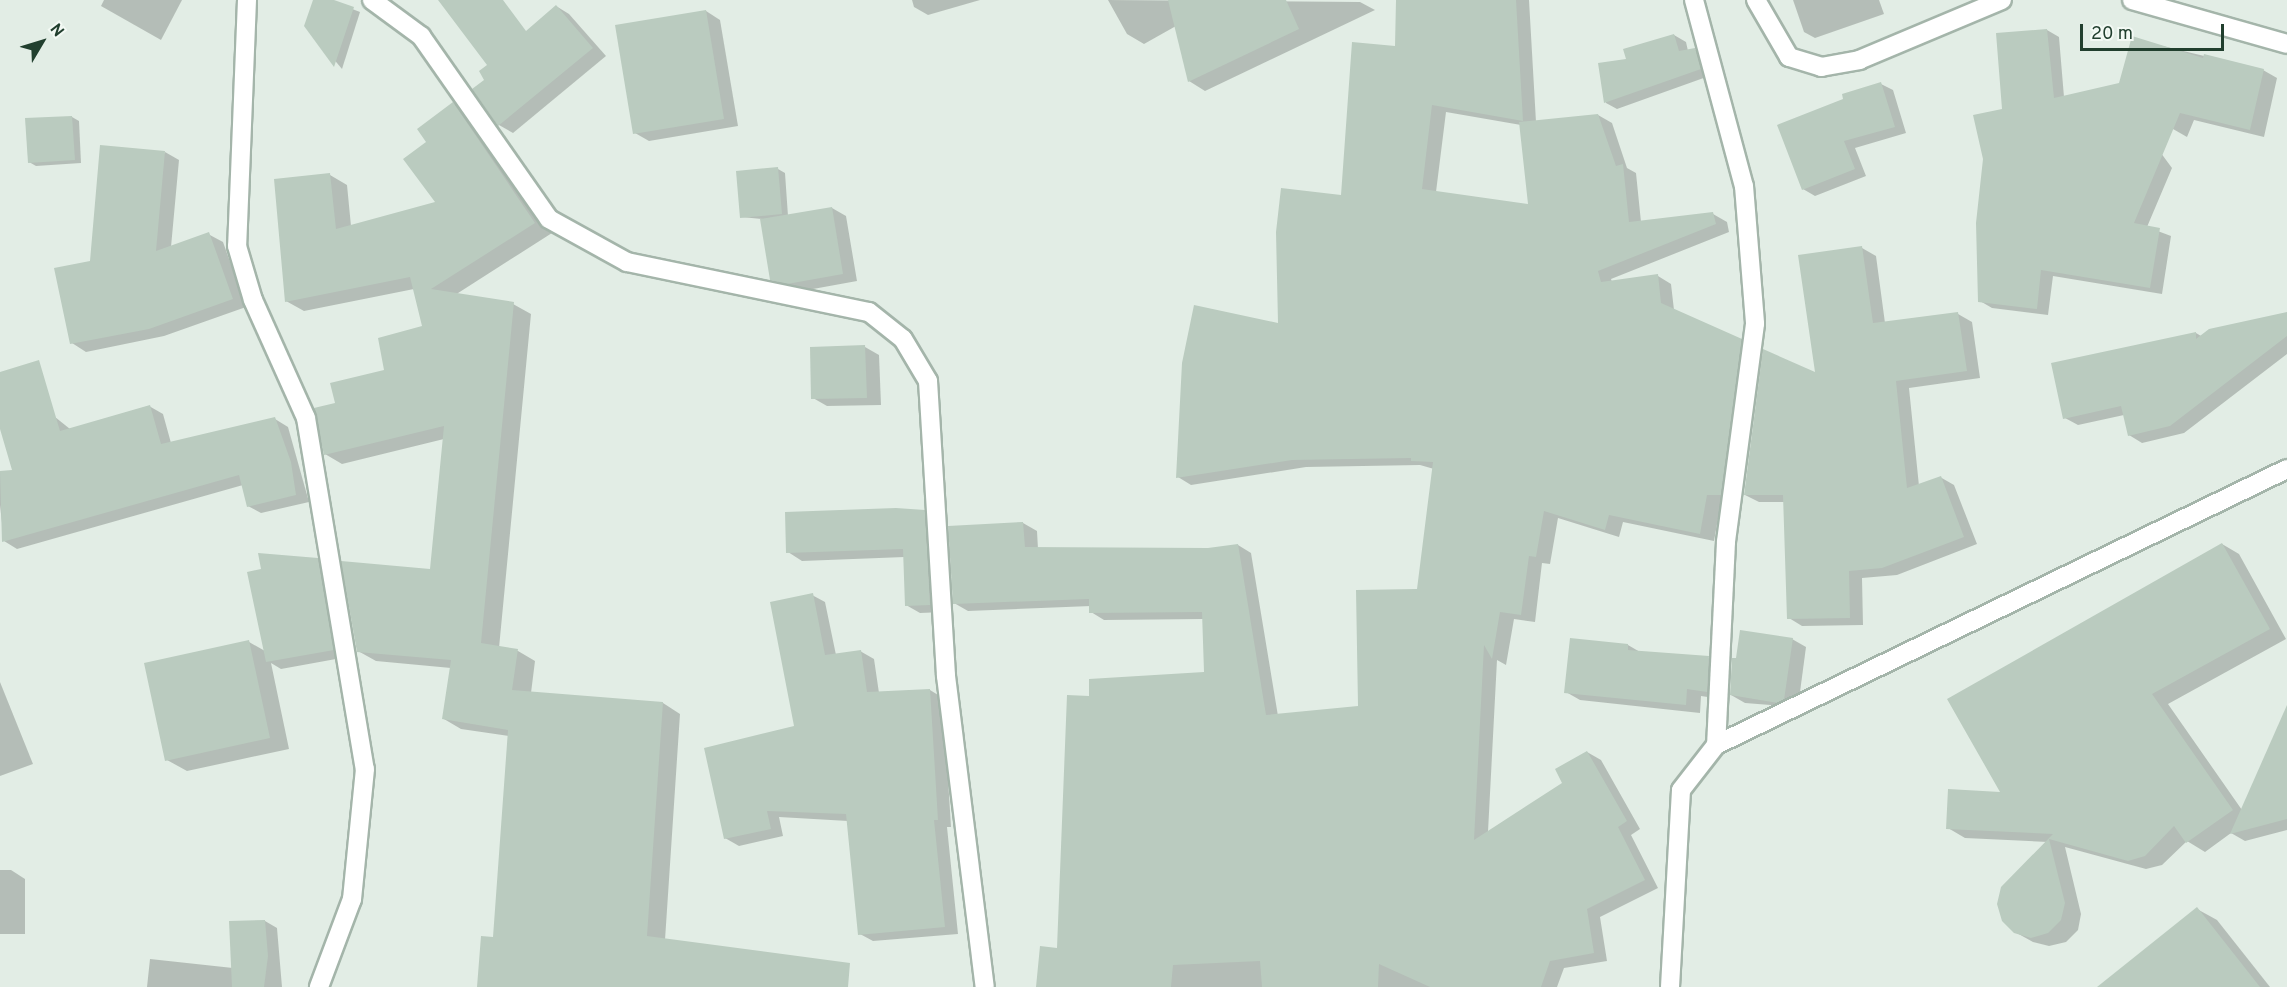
<!DOCTYPE html>
<html>
<head>
<meta charset="utf-8">
<style>
	body { margin:0 }
	#map { position:relative; width:2287px; height:987px; overflow:hidden; background:#e2ede5; font-family:Overpass,sans-serif }
	div>[style] { position:absolute }
	.shadow>* { inset:0; background:#0003 }
	.building>* { inset:0; background:#bacbbf }
	.roads { filter:drop-shadow(2px 0 #a4b5aa) drop-shadow(-2px 0 #a4b5aa) drop-shadow(0 2px #a4b5aa) drop-shadow(0 -2px #a4b5aa) }
	.minor>* { height:18px; margin:-9px; padding:0 9px; transform-origin:9px; border-radius:9px; background:#fff }
	span { translate:-50% -50%; white-space:nowrap; text-align:center; line-height:1.15; -webkit-text-stroke:4.5px #f3f9f4; paint-order:stroke }
	.north { position:absolute; left:12px; top:12px; width:60px; height:60px; -webkit-text-stroke:4px #f3f9f4; paint-order:stroke; rotate:52deg; font-size:16px; font-weight:700; line-height:24px; text-align:center; color:#213f2e }
	.north::after { content:''; display:block; margin:auto; width:21px; height:27px; background:#213f2e; clip-path:polygon(50% 0,100% 100%,50% 72%,0 100%) }
	.scale { position:absolute; left:2080px; top:24px; width:144px; height:27px; box-sizing:border-box; border:3px solid #213f2e; border-top:0; padding-left:8px; font-size:18px; line-height:21px; white-space:nowrap; color:#213f2e; -webkit-text-stroke:4px #f3f9f4; paint-order:stroke }
</style>
</head>
<body>
<div id="map">
	<div class="shadow">
		<i style="clip-path:polygon(104px 0,182px 0,161px 40px,101px 6px)"></i>
		<i style="clip-path:polygon(314px 0,329px 0,360px 12px,342px 69px,306px 26px)"></i>
		<i style="clip-path:polygon(912px 0,980px 0,928px 15px,914px 7px)"></i>
		<i style="clip-path:polygon(1108px 0,1360px 2px,1375px 10px,1205px 91px,1189px 81px,1176px 26px,1144px 44px,1127px 34px)"></i>
		<i style="clip-path:polygon(evenodd,1398px 0,1529px 0,1536px 122px,1598px 115px,1612px 123px,1627px 168px,1636px 173px,1641px 222px,1713px 214px,1727px 222px,1729px 232px,1611px 279px,1612px 282px,1658px 276px,1671px 284px,1674px 310px,1755px 348px,1734px 502px,1721px 502px,1714px 541px,1623px 522px,1619px 537px,1558px 518px,1550px 564px,1542px 563px,1535px 622px,1514px 619px,1506px 665px,1497px 660px,1488px 832px,1564px 783px,1587px 752px,1601px 760px,1640px 829px,1631px 835px,1658px 888px,1600px 917px,1607px 961px,1564px 968px,1557px 987px,1037px 987px,1059px 949px,1090px 697px,1206px 673px,1204px 619px,1104px 620px,1091px 612px,1091px 606px,968px 611px,954px 603px,1023px 523px,1037px 531px,1038px 549px,1208px 550px,1238px 545px,1251px 553px,1278px 716px,1360px 707px,1419px 590px,1434px 469px,1420px 465px,1306px 467px,1191px 485px,1178px 477px,1279px 325px,1343px 197px,1396px 48px,1398px 0,1446px 112px,1521px 125px,1529px 206px,1436px 192px,1446px 112px)"></i>
		<i style="clip-path:polygon(1793px 0,1879px 0,1884px 14px,1815px 38px,1804px 32px)"></i>
		<i style="clip-path:polygon(556px 6px,569px 14px,606px 56px,513px 133px,499px 125px,486px 80px)"></i>
		<i style="clip-path:polygon(706px 11px,720px 20px,738px 126px,649px 141px,635px 133px)"></i>
		<i style="clip-path:polygon(2047px 30px,2059px 37px,2064px 97px,2118px 95px,2172px 168px,2147px 227px,2171px 236px,2162px 294px,2053px 276px,2048px 315px,1992px 308px,1980px 301px,2003px 110px,1997px 35px)"></i>
		<i style="clip-path:polygon(1674px 35px,1686px 42px,1688px 51px,1695px 50px,1707px 57px,1712px 75px,1617px 109px,1606px 103px,1600px 64px,1628px 60px)"></i>
		<i style="clip-path:polygon(2133px 39px,2263px 70px,2277px 78px,2264px 137px,2194px 120px,2187px 137px,2173px 129px,2120px 85px)"></i>
		<i style="clip-path:polygon(1881px 84px,1893px 90px,1906px 133px,1855px 148px,1866px 176px,1815px 196px,1803px 189px)"></i>
		<i style="clip-path:polygon(454px 104px,471px 114px,552px 233px,455px 295px,513px 304px,531px 314px,499px 648px,518px 651px,535px 661px,531px 693px,663px 703px,680px 714px,665px 940px,785px 987px,478px 987px,494px 938px,509px 736px,461px 729px,444px 719px,451px 668px,376px 661px,358px 651px,432px 571px,444px 439px,342px 464px,325px 454px,337px 404px,385px 371px,423px 327px,414px 289px,304px 311px,286px 301px,330px 175px,347px 185px,351px 226px,437px 203px,428px 143px)"></i>
		<i style="clip-path:polygon(72px 117px,79px 121px,81px 163px,36px 166px,29px 162px)"></i>
		<i style="clip-path:polygon(165px 152px,179px 160px,171px 247px,208px 234px,223px 242px,246px 307px,164px 336px,86px 352px,72px 343px)"></i>
		<i style="clip-path:polygon(778px 169px,785px 173px,788px 216px,832px 208px,846px 216px,857px 281px,802px 291px,772px 279px,762px 219px,741px 217px)"></i>
		<i style="clip-path:polygon(1862px 248px,1876px 256px,1885px 323px,1958px 314px,1972px 322px,1980px 378px,1909px 388px,1919px 486px,1940px 477px,1954px 485px,1977px 544px,1897px 575px,1862px 578px,1863px 625px,1802px 626px,1789px 618px,1785px 502px,1759px 502px,1745px 495px,1817px 374px)"></i>
		<i style="clip-path:polygon(2287px 313px,2287px 354px,2184px 433px,2142px 443px,2129px 435px,2124px 415px,2078px 425px,2065px 418px,2196px 333px,2201px 336px)"></i>
		<i style="clip-path:polygon(865px 347px,879px 355px,881px 405px,827px 406px,813px 398px)"></i>
		<i style="clip-path:polygon(0 373px,70px 429px,149px 406px,163px 414px,171px 443px,275px 419px,288px 427px,309px 502px,261px 513px,248px 506px,243px 485px,17px 549px,4px 541px,0 505px,0 472px,14px 471px,0 424px)"></i>
		<i style="clip-path:polygon(924px 511px,938px 519px,944px 612px,920px 613px,906px 605px,905px 557px,802px 561px,788px 552px)"></i>
		<i style="clip-path:polygon(2222px 544px,2239px 554px,2286px 639px,2168px 704px,2242px 810px,2287px 759px,2287px 830px,2245px 841px,2231px 833px,2205px 852px,2187px 841px,2162px 865px,2146px 869px,2065px 847px,2081px 914px,2078px 930px,2066px 942px,2049px 946px,2033px 942px,2015px 932px,2048px 842px,1965px 838px,1948px 828px,2002px 793px)"></i>
		<i style="clip-path:polygon(318px 560px,332px 568px,347px 657px,281px 669px,271px 663px,289px 749px,187px 771px,167px 760px,249px 642px,265px 651px)"></i>
		<i style="clip-path:polygon(812px 595px,825px 602px,836px 655px,860px 651px,874px 659px,879px 693px,930px 690px,943px 698px,951px 827px,947px 827px,958px 934px,873px 941px,860px 934px,848px 821px,779px 817px,783px 836px,739px 846px,725px 838px,796px 728px)"></i>
		<i style="clip-path:polygon(1792px 639px,1806px 647px,1798px 707px,1745px 703px,1731px 695px)"></i>
		<i style="clip-path:polygon(1628px 645px,1640px 652px,1709px 658px,1723px 666px,1721px 699px,1701px 696px,1700px 713px,1580px 700px,1566px 692px)"></i>
		<i style="clip-path:polygon(0 682px,33px 764px,0 776px)"></i>
		<i style="clip-path:polygon(0 870px,11px 870px,25px 879px,25px 934px,0 934px)"></i>
		<i style="clip-path:polygon(2197px 909px,2217px 920px,2270px 987px,2101px 987px)"></i>
		<i style="clip-path:polygon(265px 921px,277px 928px,282px 987px,147px 987px,150px 959px,233px 968px)"></i>
	</div>
	<div class="building">
		<i style="clip-path:polygon(313px 0,334px 0,354px 7px,334px 67px,304px 26px)"></i>
		<i style="clip-path:polygon(438px 0,503px 0,526px 31px,556px 5px,593px 48px,498px 126px,472px 89px,484px 80px,479px 71px,487px 65px)"></i>
		<i style="clip-path:polygon(1168px 0,1286px 0,1299px 29px,1188px 82px)"></i>
		<i style="clip-path:polygon(1396px 0,1516px 0,1523px 121px,1432px 105px,1422px 189px,1528px 204px,1519px 122px,1598px 114px,1616px 166px,1623px 164px,1629px 222px,1713px 212px,1716px 224px,1598px 271px,1601px 282px,1658px 274px,1661px 303px,1742px 339px,1721px 495px,1707px 495px,1700px 534px,1609px 515px,1605px 530px,1544px 511px,1536px 557px,1529px 556px,1521px 615px,1500px 612px,1492px 659px,1484px 645px,1474px 840px,1562px 783px,1555px 769px,1587px 751px,1627px 821px,1618px 827px,1645px 880px,1587px 909px,1594px 953px,1550px 961px,1541px 987px,1430px 987px,1379px 964px,1378px 987px,1262px 987px,1260px 961px,1173px 965px,1171px 987px,1036px 987px,1040px 946px,1057px 948px,1067px 695px,1089px 696px,1089px 679px,1204px 672px,1202px 612px,1089px 613px,1089px 599px,953px 604px,948px 526px,1023px 522px,1025px 547px,1208px 548px,1238px 544px,1266px 715px,1358px 706px,1356px 590px,1417px 589px,1433px 462px,1411px 461px,1411px 458px,1292px 460px,1176px 478px,1182px 363px,1194px 305px,1278px 323px,1276px 232px,1281px 188px,1341px 195px,1352px 42px,1395px 46px)"></i>
		<i style="clip-path:polygon(706px 10px,724px 119px,633px 134px,615px 25px)"></i>
		<i style="clip-path:polygon(2047px 29px,2054px 98px,2119px 83px,2132px 36px,2203px 58px,2204px 54px,2264px 69px,2250px 130px,2180px 113px,2134px 223px,2160px 228px,2150px 288px,2041px 270px,2037px 309px,1978px 302px,1976px 223px,1983px 159px,1973px 115px,2002px 109px,1996px 33px)"></i>
		<i style="clip-path:polygon(1674px 34px,1679px 51px,1695px 48px,1701px 69px,1604px 103px,1598px 63px,1626px 59px,1623px 49px)"></i>
		<i style="clip-path:polygon(1881px 82px,1895px 127px,1844px 141px,1855px 169px,1802px 190px,1777px 125px,1843px 99px,1842px 94px)"></i>
		<i style="clip-path:polygon(453px 102px,535px 223px,431px 289px,514px 302px,481px 643px,518px 649px,512px 690px,663px 702px,647px 936px,850px 963px,848px 987px,477px 987px,481px 936px,493px 937px,508px 730px,442px 719px,451px 660px,357px 652px,341px 561px,430px 569px,444px 426px,324px 455px,314px 408px,335px 403px,330px 383px,384px 370px,378px 338px,422px 326px,410px 277px,285px 302px,274px 179px,330px 173px,336px 229px,435px 202px,403px 159px,426px 142px,417px 129px)"></i>
		<i style="clip-path:polygon(72px 116px,75px 160px,28px 163px,25px 118px)"></i>
		<i style="clip-path:polygon(100px 145px,165px 151px,156px 251px,209px 232px,233px 299px,149px 329px,70px 344px,54px 268px,90px 261px)"></i>
		<i style="clip-path:polygon(778px 167px,782px 214px,740px 218px,736px 171px)"></i>
		<i style="clip-path:polygon(832px 207px,843px 274px,787px 284px,770px 280px,760px 219px)"></i>
		<i style="clip-path:polygon(1862px 246px,1873px 323px,1958px 312px,1967px 371px,1896px 381px,1907px 488px,1941px 476px,1964px 537px,1882px 568px,1849px 571px,1850px 618px,1787px 619px,1783px 495px,1744px 495px,1763px 349px,1815px 372px,1798px 255px)"></i>
		<i style="clip-path:polygon(2287px 312px,2287px 336px,2170px 426px,2128px 436px,2121px 406px,2063px 419px,2051px 363px,2196px 332px,2196px 339px,2209px 329px)"></i>
		<i style="clip-path:polygon(865px 345px,867px 398px,811px 399px,810px 347px)"></i>
		<i style="clip-path:polygon(39px 360px,60px 431px,150px 405px,161px 444px,275px 417px,291px 462px,296px 495px,247px 507px,239px 475px,2px 542px,0 471px,12px 470px,0 429px,0 372px)"></i>
		<i style="clip-path:polygon(896px 508px,925px 510px,930px 605px,905px 606px,903px 549px,786px 553px,785px 512px)"></i>
		<i style="clip-path:polygon(2222px 543px,2270px 629px,2152px 694px,2233px 810px,2186px 843px,2174px 826px,2145px 856px,2128px 861px,2049px 839px,2065px 903px,2061px 920px,2048px 933px,2031px 938px,2014px 933px,2002px 921px,1997px 904px,2001px 887px,2053px 834px,1946px 829px,1948px 789px,2000px 792px,1947px 699px)"></i>
		<i style="clip-path:polygon(258px 553px,318px 558px,334px 650px,266px 662px,247px 572px,261px 569px)"></i>
		<i style="clip-path:polygon(813px 593px,825px 655px,861px 650px,867px 692px,930px 689px,938px 820px,934px 820px,945px 927px,858px 935px,846px 814px,767px 811px,771px 829px,724px 839px,704px 748px,794px 726px,770px 602px)"></i>
		<i style="clip-path:polygon(1740px 630px,1793px 638px,1784px 700px,1778px 703px,1730px 695px,1732px 658px,1736px 658px)"></i>
		<i style="clip-path:polygon(1570px 638px,1628px 644px,1628px 650px,1709px 656px,1707px 692px,1687px 689px,1686px 705px,1564px 693px)"></i>
		<i style="clip-path:polygon(249px 640px,270px 738px,165px 761px,144px 663px)"></i>
		<i style="clip-path:polygon(2287px 705px,2287px 819px,2230px 834px)"></i>
		<i style="clip-path:polygon(2197px 907px,2260px 987px,2097px 987px)"></i>
		<i style="clip-path:polygon(265px 920px,268px 956px,264px 987px,232px 987px,229px 921px)"></i>
	</div>
	<div class="roads">
		<div class="minor">
			<i style="left:247px;top:0;width:246px;rotate:92.3deg"></i>
			<i style="left:237px;top:246px;width:56px;rotate:73.5deg"></i>
			<i style="left:253px;top:300px;width:129px;rotate:65.8deg"></i>
			<i style="left:306px;top:418px;width:356px;rotate:80.5deg"></i>
			<i style="left:365px;top:769px;width:131px;rotate:95.7deg"></i>
			<i style="left:352px;top:899px;width:94px;rotate:110.6deg"></i>
			<i style="left:372px;top:0;width:61px;rotate:36.3deg"></i>
			<i style="left:421px;top:36px;width:223px;rotate:55deg"></i>
			<i style="left:549px;top:219px;width:89px;rotate:28.9deg"></i>
			<i style="left:627px;top:262px;width:247px;rotate:11.7deg"></i>
			<i style="left:869px;top:312px;width:43px;rotate:38.5deg"></i>
			<i style="left:903px;top:339px;width:49px;rotate:59.2deg"></i>
			<i style="left:928px;top:381px;width:296px;rotate:86.5deg"></i>
			<i style="left:946px;top:676px;width:313px;rotate:82.9deg"></i>
			<i style="left:1694px;top:0;width:193px;rotate:75deg"></i>
			<i style="left:1744px;top:186px;width:138px;rotate:85.4deg"></i>
			<i style="left:1755px;top:324px;width:220px;rotate:97.6deg"></i>
			<i style="left:1726px;top:542px;width:203px;rotate:92.8deg"></i>
			<i style="left:1756px;top:0;width:66px;rotate:59.9deg"></i>
			<i style="left:1789px;top:57px;width:34px;rotate:17deg"></i>
			<i style="left:1821px;top:67px;width:39px;rotate:-10deg"></i>
			<i style="left:1859px;top:60px;width:155px;rotate:-22.8deg"></i>
			<i style="left:2132px;top:0;width:161px;rotate:15.8deg"></i>
			<i style="left:1670px;top:987px;width:197px;rotate:-86.8deg"></i>
			<i style="left:1681px;top:790px;width:57px;rotate:-52.1deg"></i>
			<i style="left:1716px;top:745px;width:634px;rotate:-25.8deg"></i>
		</div>
	</div>
	<div class="north">N</div>
	<div class="scale">20 m</div>
</div>
</body>
</html>
